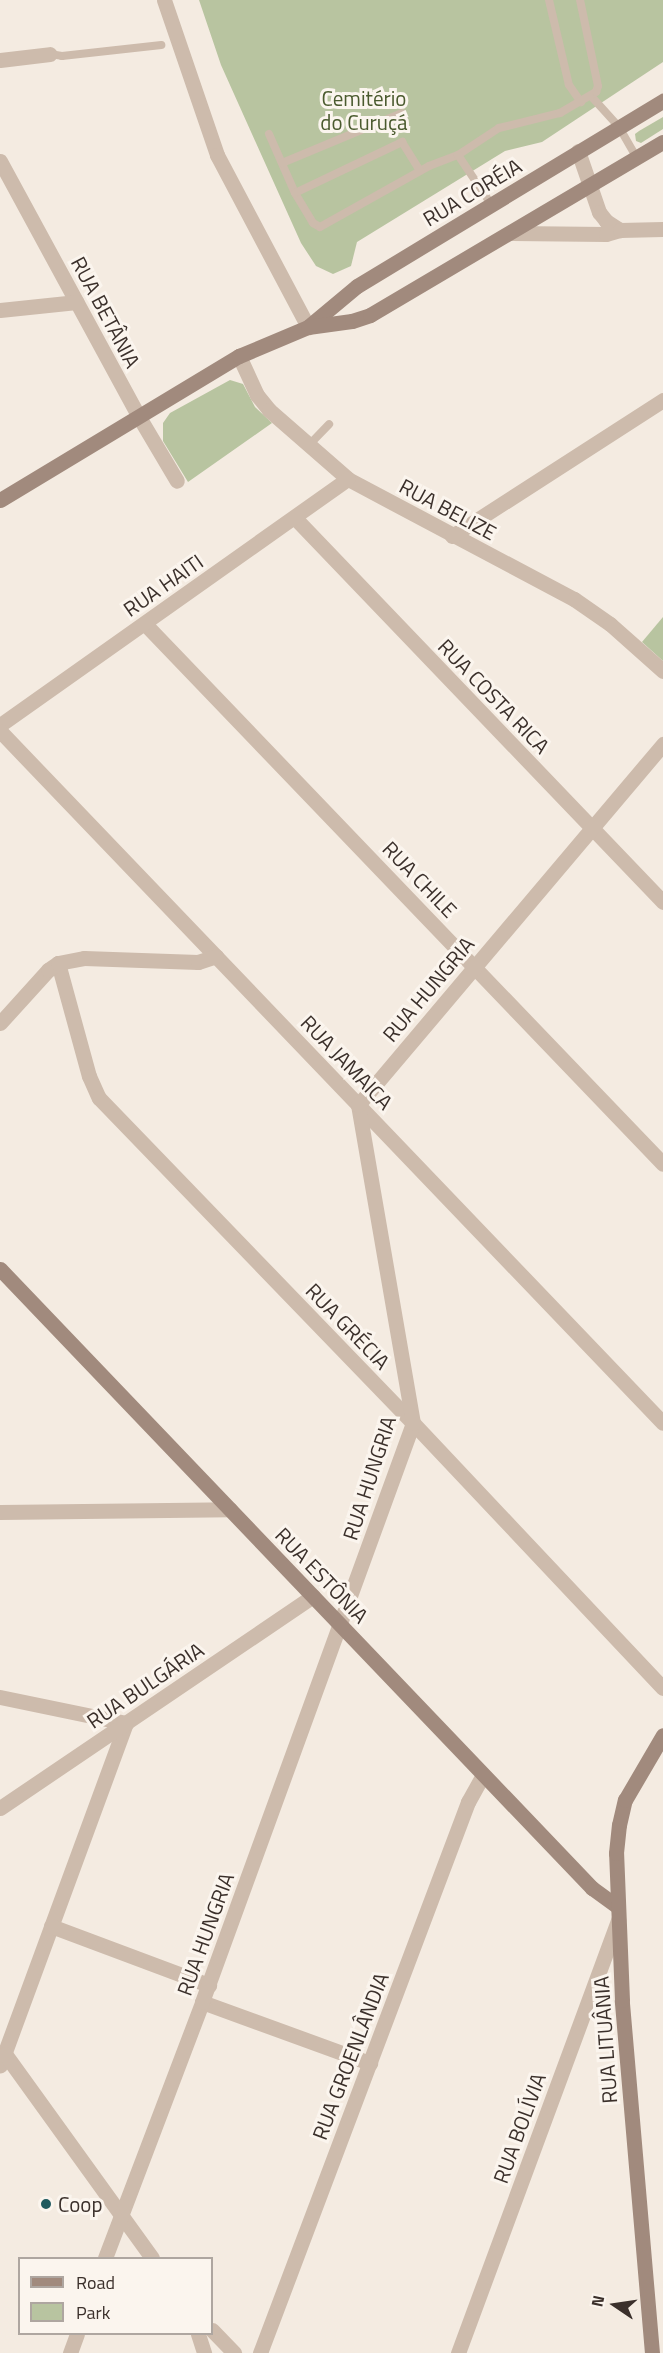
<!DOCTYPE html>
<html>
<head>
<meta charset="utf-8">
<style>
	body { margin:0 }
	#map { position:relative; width:663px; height:2353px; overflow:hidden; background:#f4ebe1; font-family:"Titillium Web",sans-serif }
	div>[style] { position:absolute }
	.green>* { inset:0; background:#b8c4a0 }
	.path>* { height:3px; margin-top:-1.5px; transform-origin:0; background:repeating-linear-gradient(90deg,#b9a596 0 3px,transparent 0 6px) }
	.lane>* { height:8px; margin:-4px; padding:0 4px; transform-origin:4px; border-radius:4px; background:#cdbbac }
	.street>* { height:15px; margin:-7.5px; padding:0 7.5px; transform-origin:7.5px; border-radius:7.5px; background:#cdbbac }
	.secondary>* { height:15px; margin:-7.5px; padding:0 7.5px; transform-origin:7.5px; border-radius:7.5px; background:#a18a7d }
	.dots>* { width:16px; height:16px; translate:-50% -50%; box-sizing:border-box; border:3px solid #fbf5ee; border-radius:50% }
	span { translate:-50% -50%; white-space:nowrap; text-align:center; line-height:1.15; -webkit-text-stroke:6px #fbf5ee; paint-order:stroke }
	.park-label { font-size:21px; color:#4a5a2e }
	.street-label { font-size:21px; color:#3b302b }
	.poi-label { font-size:21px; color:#3b302b }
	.left { translate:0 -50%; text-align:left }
	.legend { position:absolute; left:18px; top:2257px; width:195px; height:78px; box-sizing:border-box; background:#fbf5ee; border:2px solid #aea6a0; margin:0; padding:8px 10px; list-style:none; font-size:18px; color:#3b302b }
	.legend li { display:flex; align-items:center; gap:12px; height:30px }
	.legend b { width:30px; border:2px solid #aea6a0 }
	.north { position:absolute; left:585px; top:2275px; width:60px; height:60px; -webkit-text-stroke:4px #fbf5ee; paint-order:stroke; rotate:283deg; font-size:16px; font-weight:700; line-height:24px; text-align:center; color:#3b302b }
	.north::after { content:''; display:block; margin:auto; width:21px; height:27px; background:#3b302b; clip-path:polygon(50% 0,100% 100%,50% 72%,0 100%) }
</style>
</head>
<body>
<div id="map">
	<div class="green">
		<i style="clip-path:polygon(199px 0,663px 0,663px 62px,542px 142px,505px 151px,357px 242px,351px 266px,333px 274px,316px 266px,301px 243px,221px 65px)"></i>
		<i style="clip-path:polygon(663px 117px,663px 129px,641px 143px,636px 141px,635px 134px,639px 131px)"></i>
		<i style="clip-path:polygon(230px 380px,243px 384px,255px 407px,272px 423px,188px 482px,163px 441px,163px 423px,170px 413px)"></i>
		<i style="clip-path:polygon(663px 617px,663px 661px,642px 642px)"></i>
	</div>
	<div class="path">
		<i style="left:496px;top:162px;width:21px;rotate:61deg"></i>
	</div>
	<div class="lane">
		<i style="left:549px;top:0;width:87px;rotate:76.8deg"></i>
		<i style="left:569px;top:85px;width:21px;rotate:55deg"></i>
		<i style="left:50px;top:54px;width:12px;rotate:9deg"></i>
		<i style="left:62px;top:56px;width:100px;rotate:-6.3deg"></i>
		<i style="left:591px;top:96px;width:42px;rotate:47.9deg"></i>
		<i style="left:619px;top:127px;width:36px;rotate:60deg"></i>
		<i style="left:269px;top:134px;width:64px;rotate:66.2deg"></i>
		<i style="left:295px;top:193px;width:35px;rotate:59deg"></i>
		<i style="left:313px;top:223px;width:8px;rotate:30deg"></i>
		<i style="left:320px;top:227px;width:125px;rotate:-29.2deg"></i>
		<i style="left:429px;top:166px;width:31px;rotate:-21deg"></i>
		<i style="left:458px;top:155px;width:49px;rotate:-33.4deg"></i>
		<i style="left:499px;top:128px;width:63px;rotate:-13.8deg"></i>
		<i style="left:560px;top:113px;width:42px;rotate:-30.3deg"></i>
		<i style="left:596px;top:92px;width:6px;rotate:-72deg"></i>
		<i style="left:598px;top:86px;width:88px;rotate:-101.8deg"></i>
		<i style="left:458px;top:155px;width:59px;rotate:56deg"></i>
		<i style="left:282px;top:163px;width:130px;rotate:-22.6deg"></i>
		<i style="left:295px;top:193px;width:119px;rotate:-25.5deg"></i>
		<i style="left:402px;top:142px;width:34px;rotate:58deg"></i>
		<i style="left:309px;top:445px;width:29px;rotate:-46deg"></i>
	</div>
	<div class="street">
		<i style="left:164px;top:0;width:164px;rotate:71.1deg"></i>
		<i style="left:217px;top:155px;width:195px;rotate:62.1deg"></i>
		<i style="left:0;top:60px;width:50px;rotate:-6.8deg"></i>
		<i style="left:578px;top:151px;width:65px;rotate:71deg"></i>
		<i style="left:599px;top:212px;width:11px;rotate:52deg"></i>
		<i style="left:606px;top:221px;width:17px;rotate:33deg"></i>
		<i style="left:0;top:161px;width:291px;rotate:61.5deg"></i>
		<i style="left:139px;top:417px;width:74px;rotate:59.3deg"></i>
		<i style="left:512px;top:233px;width:94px;rotate:0.6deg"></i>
		<i style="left:606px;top:234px;width:15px;rotate:-16deg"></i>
		<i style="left:620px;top:230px;width:43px;rotate:-1.3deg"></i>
		<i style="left:0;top:310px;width:77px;rotate:-5.9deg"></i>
		<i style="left:239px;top:356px;width:43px;rotate:65.2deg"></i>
		<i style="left:257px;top:395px;width:19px;rotate:51deg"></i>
		<i style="left:269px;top:410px;width:105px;rotate:41.1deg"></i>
		<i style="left:348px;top:479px;width:256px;rotate:28deg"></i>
		<i style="left:574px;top:599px;width:44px;rotate:34.8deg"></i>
		<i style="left:610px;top:624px;width:71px;rotate:41.6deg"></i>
		<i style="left:295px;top:518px;width:532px;rotate:46.22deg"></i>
		<i style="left:452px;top:536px;width:251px;rotate:-32.8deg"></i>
		<i style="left:145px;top:624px;width:748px;rotate:46.19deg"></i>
		<i style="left:0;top:725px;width:426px;rotate:-35.3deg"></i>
		<i style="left:0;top:731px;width:958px;rotate:46.23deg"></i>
		<i style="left:58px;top:963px;width:117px;rotate:74.7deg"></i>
		<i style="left:89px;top:1076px;width:24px;rotate:66deg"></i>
		<i style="left:99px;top:1098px;width:452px;rotate:46deg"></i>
		<i style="left:413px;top:1423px;width:364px;rotate:46.7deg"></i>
		<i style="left:0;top:1023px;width:72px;rotate:-47.8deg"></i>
		<i style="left:48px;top:970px;width:12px;rotate:-35deg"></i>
		<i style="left:58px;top:963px;width:26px;rotate:-11deg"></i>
		<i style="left:84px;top:958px;width:114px;rotate:2deg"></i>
		<i style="left:198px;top:962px;width:19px;rotate:-18deg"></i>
		<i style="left:0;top:1512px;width:230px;rotate:-0.7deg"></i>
		<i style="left:0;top:1697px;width:129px;rotate:11.7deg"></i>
		<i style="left:126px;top:1723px;width:365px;rotate:110.2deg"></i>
		<i style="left:0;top:1808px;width:378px;rotate:-34.1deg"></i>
		<i style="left:51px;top:1926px;width:169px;rotate:20.5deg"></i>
		<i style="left:202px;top:2002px;width:179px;rotate:20deg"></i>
		<i style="left:5px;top:2054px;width:251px;rotate:54.2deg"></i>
		<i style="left:105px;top:2258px;width:274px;rotate:-69.2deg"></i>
		<i style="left:202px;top:2002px;width:616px;rotate:-69.98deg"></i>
		<i style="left:413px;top:1423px;width:323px;rotate:-99.8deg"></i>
		<i style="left:358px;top:1105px;width:473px;rotate:-49.8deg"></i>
		<i style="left:212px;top:2330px;width:32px;rotate:46deg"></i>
		<i style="left:198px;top:2334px;width:20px;rotate:72deg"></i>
		<i style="left:70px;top:2353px;width:20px;rotate:-70deg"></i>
		<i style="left:260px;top:2353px;width:589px;rotate:-69.32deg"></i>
		<i style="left:468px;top:1802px;width:31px;rotate:-61deg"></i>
		<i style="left:458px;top:2353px;width:462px;rotate:-69.7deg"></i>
	</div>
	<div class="secondary">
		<i style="left:309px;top:326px;width:62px;rotate:-39.8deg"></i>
		<i style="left:357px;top:286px;width:358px;rotate:-31.2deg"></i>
		<i style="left:0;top:500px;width:279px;rotate:-31.1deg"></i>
		<i style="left:239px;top:356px;width:75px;rotate:-22.8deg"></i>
		<i style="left:308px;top:327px;width:44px;rotate:-7.8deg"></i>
		<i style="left:352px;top:321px;width:19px;rotate:-18deg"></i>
		<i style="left:370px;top:315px;width:340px;rotate:-30.6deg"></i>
		<i style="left:0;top:1269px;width:857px;rotate:46.28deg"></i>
		<i style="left:592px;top:1888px;width:31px;rotate:36deg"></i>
		<i style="left:652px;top:2353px;width:354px;rotate:-94.9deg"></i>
		<i style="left:622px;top:2000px;width:147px;rotate:-92.3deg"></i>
		<i style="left:616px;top:1853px;width:28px;rotate:-84deg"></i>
		<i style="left:619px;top:1825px;width:26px;rotate:-77deg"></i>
		<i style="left:625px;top:1800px;width:75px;rotate:-59.7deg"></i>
	</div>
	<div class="dots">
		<i style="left:46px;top:2204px;background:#1f5a5e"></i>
	</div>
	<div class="park-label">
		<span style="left:364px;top:110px">Cemitério<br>do Curuçá</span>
	</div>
	<div class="street-label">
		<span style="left:472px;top:192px;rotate:-31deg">RUA CORÉIA</span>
		<span style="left:106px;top:312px;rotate:62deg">RUA BETÂNIA</span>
		<span style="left:448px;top:509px;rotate:28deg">RUA BELIZE</span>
		<span style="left:163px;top:585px;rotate:-35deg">RUA HAITI</span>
		<span style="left:494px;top:696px;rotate:46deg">RUA COSTA RICA</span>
		<span style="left:420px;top:879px;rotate:46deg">RUA CHILE</span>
		<span style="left:428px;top:989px;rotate:-50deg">RUA HUNGRIA</span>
		<span style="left:347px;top:1062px;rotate:46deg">RUA JAMAICA</span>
		<span style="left:348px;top:1326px;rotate:46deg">RUA GRÉCIA</span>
		<span style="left:369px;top:1478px;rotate:-72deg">RUA HUNGRIA</span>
		<span style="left:322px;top:1575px;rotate:46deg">RUA ESTÔNIA</span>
		<span style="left:145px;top:1685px;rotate:-34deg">RUA BULGÁRIA</span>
		<span style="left:205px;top:1934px;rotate:-70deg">RUA HUNGRIA</span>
		<span style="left:605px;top:2040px;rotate:-94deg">RUA LITUÂNIA</span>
		<span style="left:350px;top:2056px;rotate:-69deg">RUA GROENLÂNDIA</span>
		<span style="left:519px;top:2128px;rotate:-70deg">RUA BOLÍVIA</span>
	</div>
	<div class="poi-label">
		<span class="left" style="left:58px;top:2204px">Coop</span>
	</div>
	<ul class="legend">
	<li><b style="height:8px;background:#a18a7d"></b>Road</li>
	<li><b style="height:16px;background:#b8c4a0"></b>Park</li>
	</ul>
	<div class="north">N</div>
</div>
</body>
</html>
